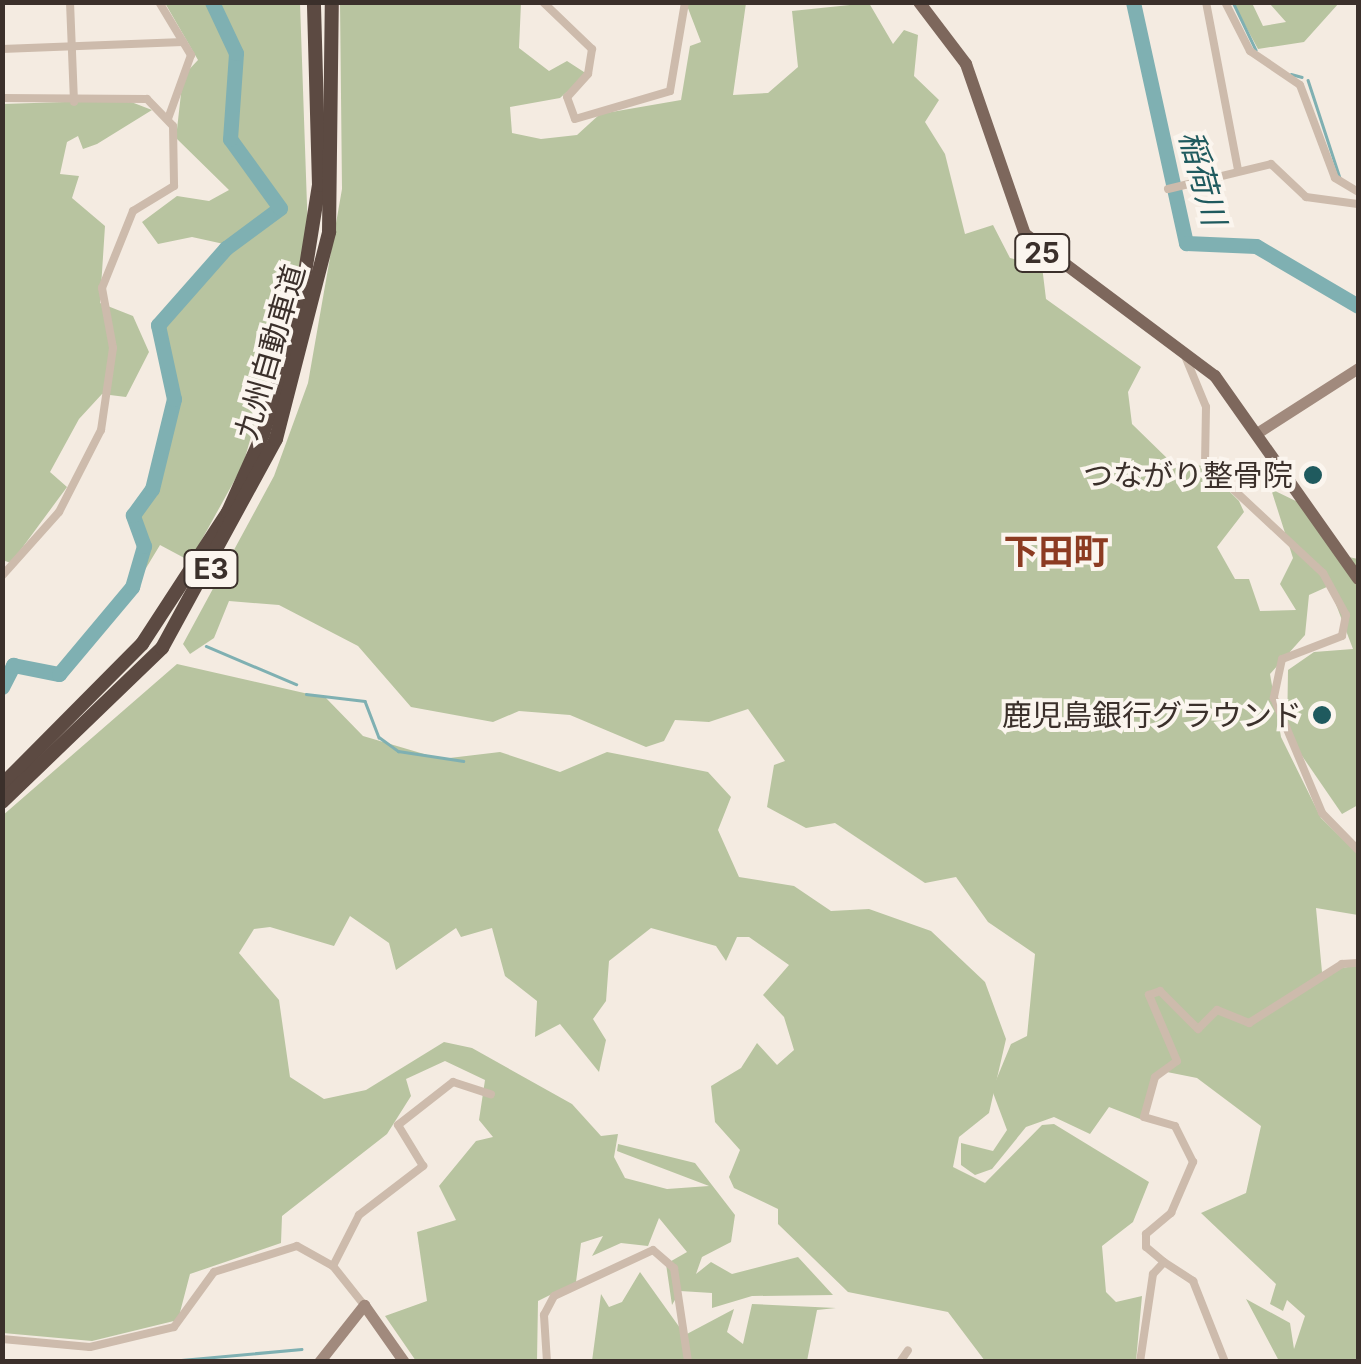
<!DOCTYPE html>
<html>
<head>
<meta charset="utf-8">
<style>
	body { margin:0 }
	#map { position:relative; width:1361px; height:1364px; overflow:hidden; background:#f4ebe1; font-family:Inter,"Noto Sans JP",sans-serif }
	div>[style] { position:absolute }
	.green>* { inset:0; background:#b8c4a0 }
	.stream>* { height:2.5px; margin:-1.25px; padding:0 1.25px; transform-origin:1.25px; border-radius:1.25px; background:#7fb0b2 }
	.river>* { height:15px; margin:-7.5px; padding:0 7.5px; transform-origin:7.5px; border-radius:7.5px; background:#7fb0b2 }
	.street>* { height:8px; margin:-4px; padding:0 4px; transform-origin:4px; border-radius:4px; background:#cdbbac }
	.secondary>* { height:11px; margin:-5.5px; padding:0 5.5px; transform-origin:5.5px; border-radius:5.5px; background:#a18a7d }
	.primary>* { height:12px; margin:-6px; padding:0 6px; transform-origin:6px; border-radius:6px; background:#7d675c }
	.highway>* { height:14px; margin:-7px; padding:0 7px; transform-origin:7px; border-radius:7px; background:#5c4a42 }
	.dots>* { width:28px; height:28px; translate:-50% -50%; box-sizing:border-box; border:5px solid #fbf5ee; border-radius:50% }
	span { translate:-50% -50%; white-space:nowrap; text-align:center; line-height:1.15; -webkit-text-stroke:8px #fbf5ee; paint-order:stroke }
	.shield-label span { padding:2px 8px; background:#fbf5ee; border:2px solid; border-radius:8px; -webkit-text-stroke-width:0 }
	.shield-label { font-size:28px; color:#3b302b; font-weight:700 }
	.street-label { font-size:30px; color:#3b302b }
	.poi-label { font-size:30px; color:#3b302b }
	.right { translate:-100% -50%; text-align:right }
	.water-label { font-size:32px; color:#1f5a5e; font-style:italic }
	.quarter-label { font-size:35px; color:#8c3b22; font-weight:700 }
	.frame { position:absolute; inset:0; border:5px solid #3b302b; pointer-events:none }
</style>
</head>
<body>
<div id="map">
	<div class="green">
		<i style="clip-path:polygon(165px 3px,300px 3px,308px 234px,243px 465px,190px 561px,160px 545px,137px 583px,146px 543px,136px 514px,154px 490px,176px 408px,160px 329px,233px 246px,192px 237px,158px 244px,142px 222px,177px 196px,209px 201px,229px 190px,176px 138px,183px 76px,198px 60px)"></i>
		<i style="clip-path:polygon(340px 3px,521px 3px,519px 48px,549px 71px,567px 61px,587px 74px,560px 98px,510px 107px,512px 133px,541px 139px,577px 135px,600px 114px,681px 100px,690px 46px,701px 42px,686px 3px,746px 3px,733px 95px,768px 93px,798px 67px,792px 11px,869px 3px,893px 44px,904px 30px,918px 35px,914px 76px,939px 100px,925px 122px,945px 154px,965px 234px,993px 225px,1010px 258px,1042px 266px,1046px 299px,1141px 367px,1128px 392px,1132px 424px,1172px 463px,1204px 466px,1239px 501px,1244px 512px,1217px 547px,1235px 579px,1249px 579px,1260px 611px,1296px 610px,1280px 584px,1293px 558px,1271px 489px,1302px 504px,1335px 554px,1358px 559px,1358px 805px,1342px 814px,1287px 734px,1288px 670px,1314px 652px,1353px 649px,1329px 586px,1309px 595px,1305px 635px,1270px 674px,1281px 737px,1321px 818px,1358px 854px,1358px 915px,1316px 908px,1322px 972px,1358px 965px,1358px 1361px,1279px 1361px,1246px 1299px,1290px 1323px,1294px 1349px,1305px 1316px,1287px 1300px,1283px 1311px,1270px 1304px,1276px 1284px,1201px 1213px,1246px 1193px,1261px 1126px,1197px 1078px,1162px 1071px,1140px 1119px,1109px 1107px,1090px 1134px,1054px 1117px,1026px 1127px,992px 1169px,975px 1175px,961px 1165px,961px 1143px,993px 1151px,1007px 1130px,992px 1090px,1011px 1044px,1027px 1036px,1035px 954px,988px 922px,956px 877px,925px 883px,835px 823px,806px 828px,767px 807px,774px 765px,785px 761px,748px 709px,709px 722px,675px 720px,664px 741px,646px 747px,570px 715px,519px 711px,493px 722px,411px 707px,358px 646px,279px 605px,229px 601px,214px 638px,190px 654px,183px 644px,274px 476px,308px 383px,342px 189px)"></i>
		<i style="clip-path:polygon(1233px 3px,1252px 3px,1263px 26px,1286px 22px,1269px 3px,1339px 3px,1304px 42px,1258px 49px)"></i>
		<i style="clip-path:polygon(126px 100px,152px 110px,97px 144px,83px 149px,78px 136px,67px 142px,60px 174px,79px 176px,72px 198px,105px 226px,100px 303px,133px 316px,149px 352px,126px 397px,102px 394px,79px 419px,50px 472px,67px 487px,11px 563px,2px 560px,3px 104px)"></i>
		<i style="clip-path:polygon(177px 664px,326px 698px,363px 736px,441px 759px,500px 752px,560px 772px,607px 752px,708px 772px,731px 797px,718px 830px,739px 877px,794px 886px,831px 911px,869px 909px,931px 931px,985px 982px,1006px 1039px,989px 1113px,959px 1137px,953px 1167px,985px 1183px,1042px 1125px,1054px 1124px,1149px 1182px,1133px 1222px,1102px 1246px,1106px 1292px,1116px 1302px,1142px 1296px,1136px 1361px,985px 1361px,948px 1312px,848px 1292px,778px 1224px,778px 1209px,734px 1188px,729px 1177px,740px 1150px,715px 1122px,711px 1086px,741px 1068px,757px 1043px,777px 1065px,794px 1050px,784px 1017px,763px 995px,789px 965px,749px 937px,737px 937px,726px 961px,716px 946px,651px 928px,609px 961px,606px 1001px,593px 1019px,606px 1040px,599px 1072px,560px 1024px,535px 1037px,537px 1001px,505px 976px,492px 928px,461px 937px,456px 928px,396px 970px,389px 943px,350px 916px,334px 946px,270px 927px,254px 929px,239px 953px,279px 1000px,290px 1077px,324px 1099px,366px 1090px,444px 1042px,472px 1048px,572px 1104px,601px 1136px,618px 1134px,614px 1157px,625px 1178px,667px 1189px,709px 1186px,617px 1151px,618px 1144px,695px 1163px,735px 1215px,731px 1242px,702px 1257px,696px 1274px,711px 1262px,732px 1274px,798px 1257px,833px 1295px,752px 1296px,712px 1308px,712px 1293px,680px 1291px,672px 1305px,666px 1264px,687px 1252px,659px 1218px,648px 1246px,621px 1243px,592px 1256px,603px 1236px,581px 1243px,576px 1282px,538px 1301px,537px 1361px,416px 1361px,385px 1316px,427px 1301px,417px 1232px,456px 1220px,439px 1186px,476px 1141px,493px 1137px,479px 1120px,485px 1080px,445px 1061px,406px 1079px,411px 1096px,387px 1134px,282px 1216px,281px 1243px,190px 1274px,178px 1320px,92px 1341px,3px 1333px,2px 816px)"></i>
		<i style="clip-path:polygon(640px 1272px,685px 1335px,734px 1309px,727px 1332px,743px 1344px,752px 1304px,836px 1308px,817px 1310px,807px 1361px,592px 1361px,601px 1294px,609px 1307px,622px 1302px)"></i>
	</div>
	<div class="stream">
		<i style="left:1233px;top:2px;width:53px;rotate:64.4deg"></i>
		<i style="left:1291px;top:74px;width:11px;rotate:15deg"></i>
		<i style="left:1308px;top:80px;width:103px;rotate:71.9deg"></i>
		<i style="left:206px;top:646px;width:98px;rotate:22.9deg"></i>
		<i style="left:306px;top:694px;width:59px;rotate:6.8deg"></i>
		<i style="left:365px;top:701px;width:39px;rotate:69deg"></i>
		<i style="left:379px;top:737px;width:24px;rotate:36deg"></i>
		<i style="left:398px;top:751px;width:66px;rotate:8.7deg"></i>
		<i style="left:159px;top:1362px;width:143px;rotate:-5.2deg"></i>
	</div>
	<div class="river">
		<i style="left:1133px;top:2px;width:247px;rotate:77.6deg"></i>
		<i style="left:1186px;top:243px;width:70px;rotate:2.5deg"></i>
		<i style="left:1256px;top:246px;width:118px;rotate:30.5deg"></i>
		<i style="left:2px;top:687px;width:25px;rotate:-63deg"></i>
		<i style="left:13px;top:665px;width:47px;rotate:11.1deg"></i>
		<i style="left:59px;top:674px;width:114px;rotate:-50deg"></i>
		<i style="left:132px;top:587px;width:43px;rotate:-73.7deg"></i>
		<i style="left:144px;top:546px;width:33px;rotate:-110deg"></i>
		<i style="left:133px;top:515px;width:32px;rotate:-54deg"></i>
		<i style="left:152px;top:489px;width:93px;rotate:-76.3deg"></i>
		<i style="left:174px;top:399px;width:76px;rotate:-102.2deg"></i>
		<i style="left:158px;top:325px;width:103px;rotate:-48.6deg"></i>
		<i style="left:226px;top:248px;width:67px;rotate:-36.5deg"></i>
		<i style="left:280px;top:208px;width:85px;rotate:-125.9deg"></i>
		<i style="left:230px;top:139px;width:86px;rotate:-86deg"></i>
		<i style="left:236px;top:53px;width:56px;rotate:-115.2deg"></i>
	</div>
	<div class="street">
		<i style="left:70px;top:2px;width:100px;rotate:87.7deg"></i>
		<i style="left:159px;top:2px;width:62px;rotate:58.9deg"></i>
		<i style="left:191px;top:55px;width:68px;rotate:109.8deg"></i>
		<i style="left:543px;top:2px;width:68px;rotate:43.8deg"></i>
		<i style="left:592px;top:49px;width:25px;rotate:99deg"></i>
		<i style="left:588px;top:74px;width:31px;rotate:132deg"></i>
		<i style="left:567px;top:97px;width:23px;rotate:70deg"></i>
		<i style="left:575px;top:119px;width:99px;rotate:-16.4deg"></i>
		<i style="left:670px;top:91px;width:90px;rotate:-80.4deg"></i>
		<i style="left:1206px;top:2px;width:171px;rotate:79.2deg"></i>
		<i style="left:1225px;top:2px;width:55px;rotate:63deg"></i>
		<i style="left:1250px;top:51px;width:60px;rotate:34.2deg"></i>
		<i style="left:1300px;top:85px;width:99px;rotate:69.4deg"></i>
		<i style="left:1335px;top:178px;width:27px;rotate:31deg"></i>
		<i style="left:2px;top:49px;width:181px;rotate:-2.2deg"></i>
		<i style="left:2px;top:98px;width:145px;rotate:0.4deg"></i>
		<i style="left:147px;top:99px;width:37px;rotate:46deg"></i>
		<i style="left:173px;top:126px;width:60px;rotate:89deg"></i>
		<i style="left:174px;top:186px;width:48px;rotate:148.6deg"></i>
		<i style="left:133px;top:211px;width:83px;rotate:111.9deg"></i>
		<i style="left:102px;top:288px;width:61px;rotate:79.6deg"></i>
		<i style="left:113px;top:348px;width:83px;rotate:98.3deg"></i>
		<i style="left:101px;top:430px;width:92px;rotate:117.1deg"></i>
		<i style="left:59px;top:512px;width:86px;rotate:131.7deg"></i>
		<i style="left:1168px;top:189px;width:106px;rotate:-13.6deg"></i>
		<i style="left:1271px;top:164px;width:48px;rotate:43.3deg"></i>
		<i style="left:1306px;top:197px;width:52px;rotate:7.7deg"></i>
		<i style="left:1185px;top:356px;width:55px;rotate:67.6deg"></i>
		<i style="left:1206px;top:407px;width:56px;rotate:91deg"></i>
		<i style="left:1205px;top:463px;width:161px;rotate:43deg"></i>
		<i style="left:1323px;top:573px;width:48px;rotate:61.3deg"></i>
		<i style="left:1346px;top:615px;width:21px;rotate:101deg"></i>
		<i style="left:1342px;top:636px;width:64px;rotate:159deg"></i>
		<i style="left:1282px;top:659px;width:40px;rotate:102deg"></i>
		<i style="left:1274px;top:698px;width:125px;rotate:67.3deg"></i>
		<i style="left:1322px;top:813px;width:52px;rotate:45.8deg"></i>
		<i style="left:1164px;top:1262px;width:23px;rotate:-140deg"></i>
		<i style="left:1146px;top:1247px;width:13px;rotate:-90deg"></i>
		<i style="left:1146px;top:1234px;width:33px;rotate:-40deg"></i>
		<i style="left:1171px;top:1213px;width:56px;rotate:-66.7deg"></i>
		<i style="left:1193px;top:1162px;width:40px;rotate:-116.6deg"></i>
		<i style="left:1175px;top:1126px;width:32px;rotate:-164deg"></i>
		<i style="left:1144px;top:1117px;width:41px;rotate:-74.6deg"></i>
		<i style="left:1155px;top:1077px;width:27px;rotate:-36deg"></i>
		<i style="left:1177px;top:1061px;width:72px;rotate:-113deg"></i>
		<i style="left:1149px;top:995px;width:12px;rotate:-20deg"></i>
		<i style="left:1160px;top:991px;width:54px;rotate:45deg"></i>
		<i style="left:1198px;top:1029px;width:27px;rotate:-45deg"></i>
		<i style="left:1217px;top:1010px;width:35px;rotate:22deg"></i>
		<i style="left:1249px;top:1023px;width:110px;rotate:-32.4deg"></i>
		<i style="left:1342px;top:964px;width:16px;rotate:-4deg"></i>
		<i style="left:333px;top:1266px;width:57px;rotate:-63deg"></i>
		<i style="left:359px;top:1215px;width:81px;rotate:-37.4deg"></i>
		<i style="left:423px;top:1166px;width:48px;rotate:-121.4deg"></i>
		<i style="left:398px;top:1125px;width:70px;rotate:-38deg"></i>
		<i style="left:453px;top:1082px;width:40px;rotate:18deg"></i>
		<i style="left:2px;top:1339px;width:88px;rotate:5.2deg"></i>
		<i style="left:90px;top:1347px;width:86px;rotate:-13.4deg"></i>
		<i style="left:174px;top:1327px;width:68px;rotate:-54deg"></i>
		<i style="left:214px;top:1272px;width:87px;rotate:-17.4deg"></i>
		<i style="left:297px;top:1246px;width:41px;rotate:29.1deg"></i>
		<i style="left:333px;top:1266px;width:50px;rotate:51.5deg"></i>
		<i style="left:547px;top:1362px;width:47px;rotate:-93.7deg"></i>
		<i style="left:544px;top:1315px;width:21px;rotate:-62deg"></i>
		<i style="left:554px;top:1296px;width:109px;rotate:-24.9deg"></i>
		<i style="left:653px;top:1250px;width:28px;rotate:41deg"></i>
		<i style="left:674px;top:1268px;width:95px;rotate:81.5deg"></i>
		<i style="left:900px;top:1362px;width:14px;rotate:-56deg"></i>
		<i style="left:1140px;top:1362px;width:89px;rotate:-81.6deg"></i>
		<i style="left:1153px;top:1274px;width:16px;rotate:-47deg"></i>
		<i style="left:1164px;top:1262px;width:35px;rotate:33deg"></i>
		<i style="left:1193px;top:1281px;width:87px;rotate:68.4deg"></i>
	</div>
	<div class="secondary">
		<i style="left:1260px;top:431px;width:117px;rotate:-32.7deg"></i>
		<i style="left:319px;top:1362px;width:73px;rotate:-51.7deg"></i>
		<i style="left:364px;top:1305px;width:70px;rotate:54.9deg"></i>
	</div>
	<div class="primary">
		<i style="left:919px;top:2px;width:78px;rotate:52.8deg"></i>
		<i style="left:966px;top:64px;width:180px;rotate:70.9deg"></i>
		<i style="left:1025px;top:234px;width:237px;rotate:36.8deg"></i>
		<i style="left:1215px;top:376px;width:248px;rotate:54.8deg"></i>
	</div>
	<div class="highway">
		<i style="left:2px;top:785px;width:199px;rotate:-45.2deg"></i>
		<i style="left:142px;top:644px;width:158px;rotate:-56.9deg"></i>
		<i style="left:228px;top:512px;width:85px;rotate:-65.8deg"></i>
		<i style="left:263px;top:434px;width:123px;rotate:-73.5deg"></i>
		<i style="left:298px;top:316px;width:133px;rotate:-80.9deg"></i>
		<i style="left:319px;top:185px;width:183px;rotate:-91.6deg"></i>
		<i style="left:2px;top:802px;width:222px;rotate:-43.9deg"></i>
		<i style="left:162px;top:648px;width:238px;rotate:-61.4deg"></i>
		<i style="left:276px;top:439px;width:214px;rotate:-75.6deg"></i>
		<i style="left:329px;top:232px;width:230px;rotate:-89.3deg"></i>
	</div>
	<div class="dots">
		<i style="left:1313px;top:475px;background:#1f5a5e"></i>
		<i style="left:1322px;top:715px;background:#1f5a5e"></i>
	</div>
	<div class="shield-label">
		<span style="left:1042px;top:253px">25</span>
		<span style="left:211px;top:569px">E3</span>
	</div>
	<div class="street-label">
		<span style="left:270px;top:352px;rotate:-74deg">九州自動車道</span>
	</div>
	<div class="poi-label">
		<span class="right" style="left:1293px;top:475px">つながり整骨院</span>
		<span class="right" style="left:1302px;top:715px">鹿児島銀行グラウンド</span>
	</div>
	<div class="water-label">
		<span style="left:1202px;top:178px;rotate:75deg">稲荷川</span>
	</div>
	<div class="quarter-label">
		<span style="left:1056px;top:551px">下田町</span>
	</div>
	<div class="frame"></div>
</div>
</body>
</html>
